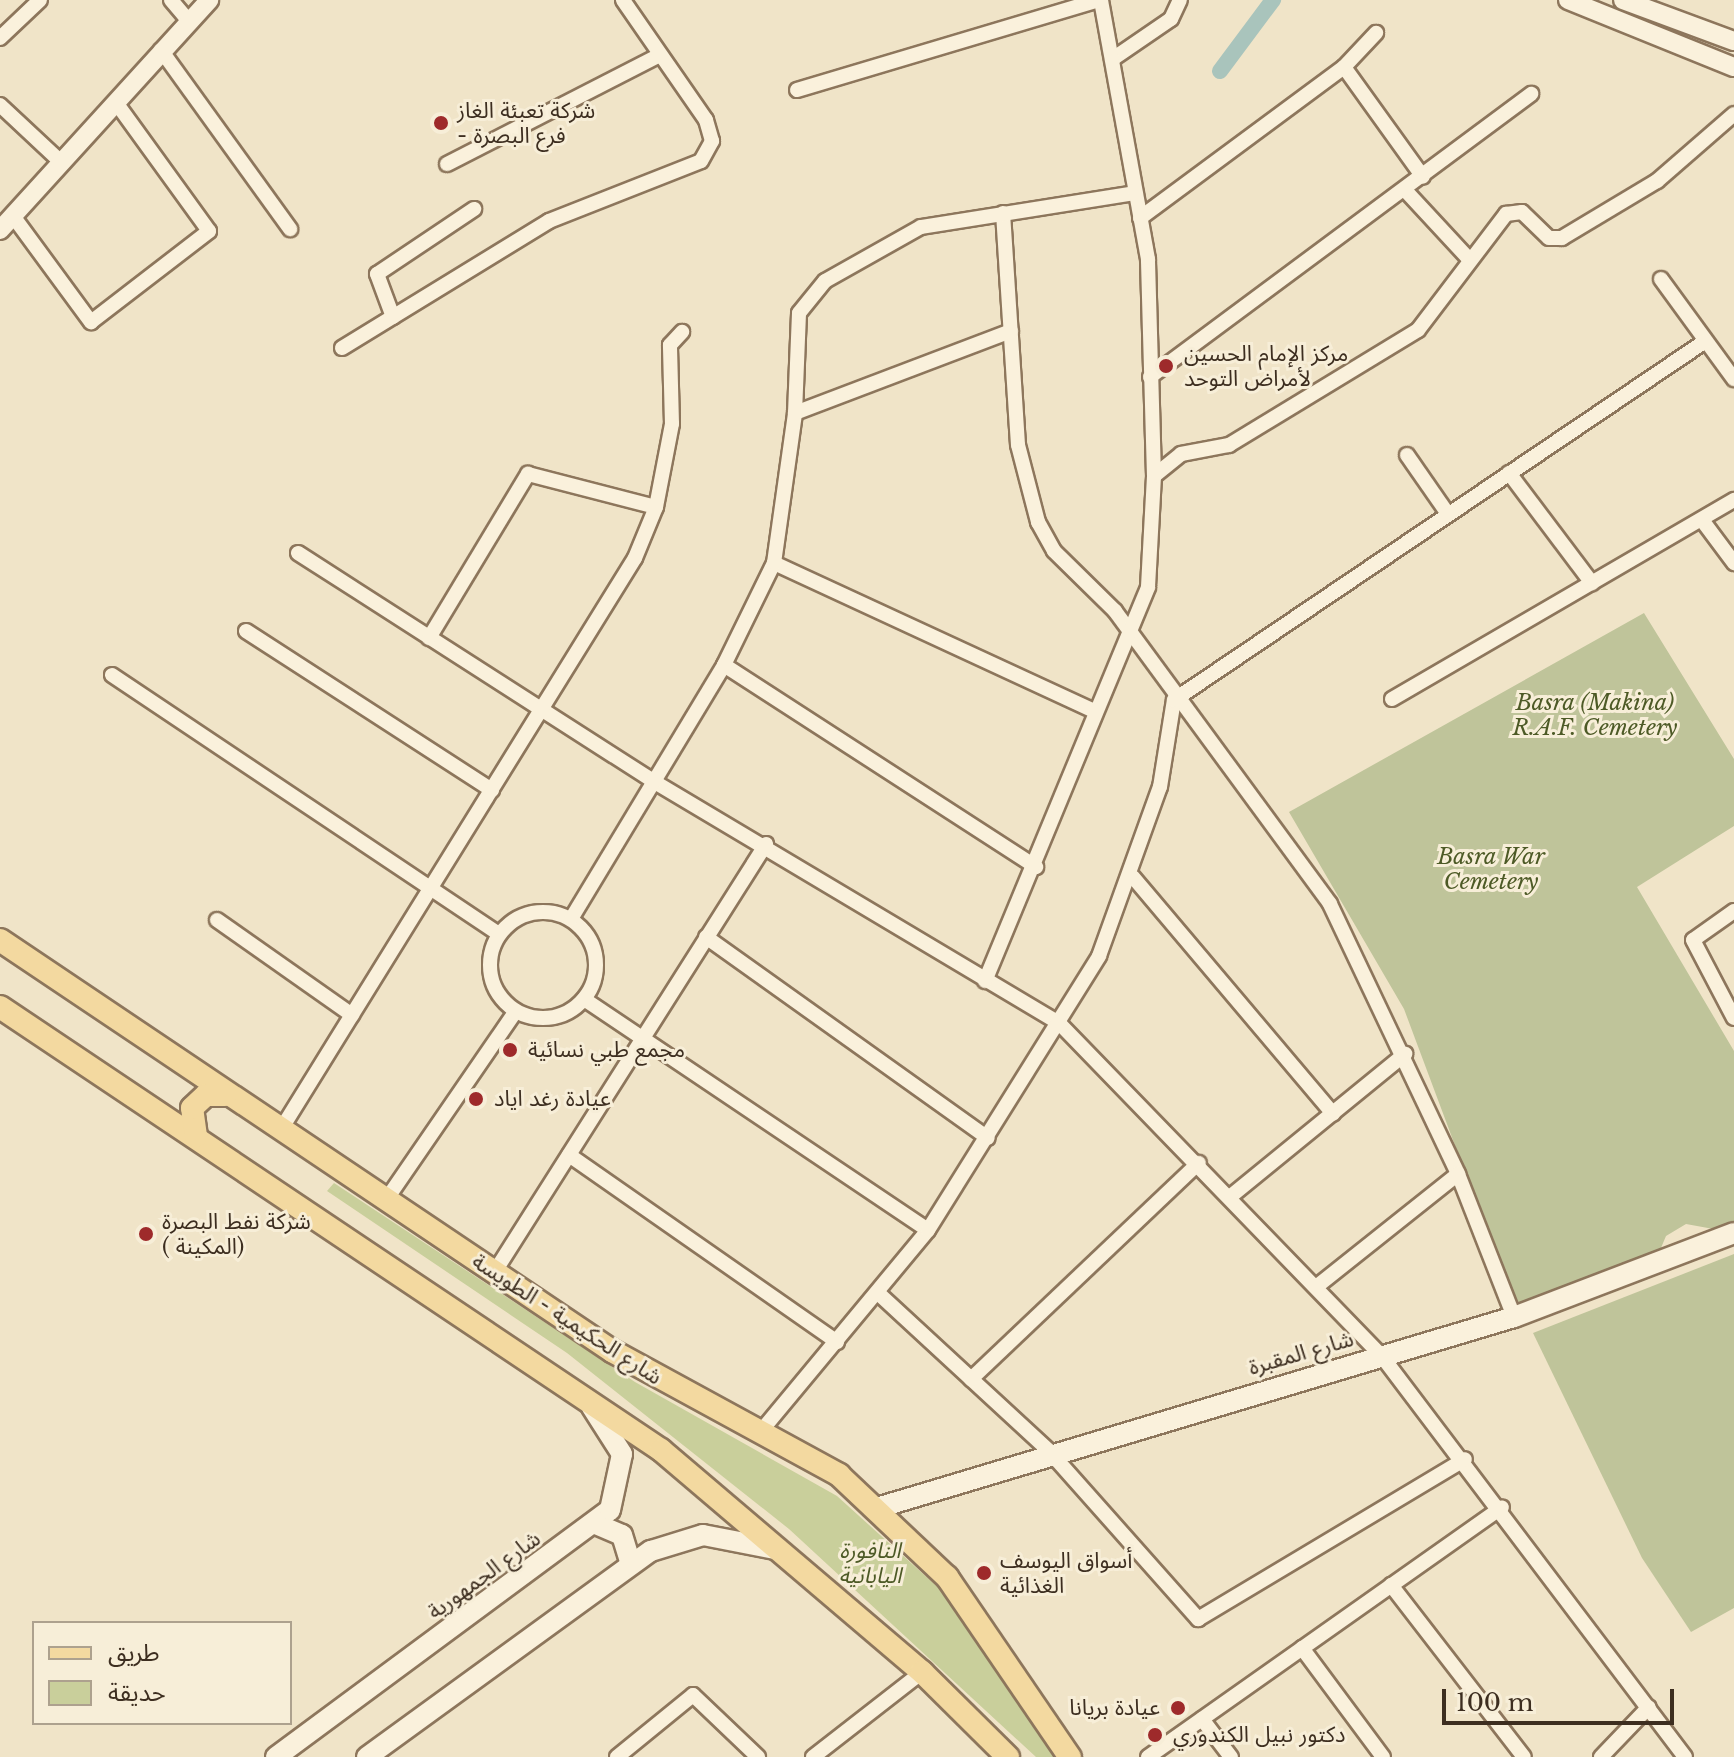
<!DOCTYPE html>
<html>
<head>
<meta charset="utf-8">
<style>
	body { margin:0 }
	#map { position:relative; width:1734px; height:1757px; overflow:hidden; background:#f0e4c8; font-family:"Libre Baskerville","Noto Sans Arabic",serif }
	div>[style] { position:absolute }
	.green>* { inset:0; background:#c9cf9b }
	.cemetery>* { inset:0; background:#bfc49a }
	.canal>* { height:16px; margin:-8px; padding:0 8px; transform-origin:8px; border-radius:8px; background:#a9c4bc }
	.roads { filter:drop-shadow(2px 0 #8d765c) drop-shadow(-2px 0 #8d765c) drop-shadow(0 2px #8d765c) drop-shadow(0 -2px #8d765c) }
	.minor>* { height:14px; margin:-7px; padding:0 7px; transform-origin:7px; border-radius:7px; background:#faf1dc }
	.minor>.ring { margin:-7px; padding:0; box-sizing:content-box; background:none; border:14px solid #faf1dc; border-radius:50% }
	.tertiary>* { height:18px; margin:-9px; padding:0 9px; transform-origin:9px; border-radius:9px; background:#faf1dc }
	.secondary>* { height:20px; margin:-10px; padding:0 10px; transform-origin:10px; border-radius:10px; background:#faf1dc }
	.primary>* { height:22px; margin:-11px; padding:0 11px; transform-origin:11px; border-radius:11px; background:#f3d9a0 }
	.dots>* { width:22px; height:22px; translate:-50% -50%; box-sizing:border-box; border:4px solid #f7eed8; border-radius:50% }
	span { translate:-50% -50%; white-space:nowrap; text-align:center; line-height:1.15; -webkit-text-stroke:6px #f7eed8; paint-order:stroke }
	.poi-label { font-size:22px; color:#3d2e20 }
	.left { translate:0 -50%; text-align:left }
	.right { translate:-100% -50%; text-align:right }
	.park-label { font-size:22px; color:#4d5a26; font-style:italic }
	.street-label { font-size:22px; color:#3d2e20 }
	.legend { position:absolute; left:32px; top:1621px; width:260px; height:104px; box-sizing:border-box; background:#f7eed8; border:2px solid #ada18e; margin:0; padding:10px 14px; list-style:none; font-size:24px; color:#3d2e20 }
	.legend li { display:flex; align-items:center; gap:16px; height:40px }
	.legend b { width:40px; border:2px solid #ada18e }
	.scale { position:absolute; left:1442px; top:1689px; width:232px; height:36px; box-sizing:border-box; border:4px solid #3d2e20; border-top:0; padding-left:10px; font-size:24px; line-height:28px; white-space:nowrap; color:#3d2e20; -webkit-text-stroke:6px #f7eed8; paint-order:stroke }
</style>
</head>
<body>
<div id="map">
	<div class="green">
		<i style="clip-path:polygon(334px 1183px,635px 1382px,837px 1496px,953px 1601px,1062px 1757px,1036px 1757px,789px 1529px,567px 1353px,327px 1191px)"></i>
	</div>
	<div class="cemetery">
		<i style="clip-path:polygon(1644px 613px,1734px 759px,1734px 826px,1637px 887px,1734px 1051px,1734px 1224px,1719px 1230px,1686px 1224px,1666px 1236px,1658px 1255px,1515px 1306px,1404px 1009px,1289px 812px)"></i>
		<i style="clip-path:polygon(1734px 1254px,1734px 1608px,1691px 1632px,1642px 1558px,1533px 1333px)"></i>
	</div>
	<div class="canal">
		<i style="left:1220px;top:71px;width:89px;rotate:-53.3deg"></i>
	</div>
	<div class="roads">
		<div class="minor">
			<i style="left:171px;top:0;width:23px;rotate:50deg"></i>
			<i style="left:0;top:38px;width:55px;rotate:-43.5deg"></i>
			<i style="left:161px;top:50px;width:221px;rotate:54.2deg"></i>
			<i style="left:1114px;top:58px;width:69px;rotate:-34.4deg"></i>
			<i style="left:1171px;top:19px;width:21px;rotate:-65deg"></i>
			<i style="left:1344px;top:67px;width:135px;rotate:54.3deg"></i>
			<i style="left:797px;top:90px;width:315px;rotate:-16.6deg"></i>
			<i style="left:0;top:105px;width:83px;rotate:43.1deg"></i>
			<i style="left:447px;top:164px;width:237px;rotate:-27.1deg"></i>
			<i style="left:1405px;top:190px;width:91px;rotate:47.2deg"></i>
			<i style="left:1003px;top:213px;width:232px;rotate:86.3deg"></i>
			<i style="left:1018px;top:445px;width:80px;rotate:75.4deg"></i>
			<i style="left:1038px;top:522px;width:33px;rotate:61deg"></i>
			<i style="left:1054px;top:551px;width:86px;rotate:44.5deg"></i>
			<i style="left:1115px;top:611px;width:363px;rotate:53.7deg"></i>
			<i style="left:1330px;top:904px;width:299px;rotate:64.6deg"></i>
			<i style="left:1458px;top:1174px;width:154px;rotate:68.6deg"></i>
			<i style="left:13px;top:216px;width:132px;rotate:53.7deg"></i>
			<i style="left:91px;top:322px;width:149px;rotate:-37.6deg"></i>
			<i style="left:209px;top:231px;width:160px;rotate:-125.9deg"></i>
			<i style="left:1140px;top:218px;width:254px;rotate:-36.5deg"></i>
			<i style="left:1344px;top:67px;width:47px;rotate:-46.7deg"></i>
			<i style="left:1661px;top:279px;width:124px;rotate:53.9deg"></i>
			<i style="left:393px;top:317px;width:46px;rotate:-110.4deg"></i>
			<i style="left:377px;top:274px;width:117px;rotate:-33.8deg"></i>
			<i style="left:342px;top:348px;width:243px;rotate:-31.5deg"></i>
			<i style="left:549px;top:221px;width:163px;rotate:-21.5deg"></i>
			<i style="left:701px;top:161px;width:23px;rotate:-61deg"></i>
			<i style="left:712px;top:141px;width:22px;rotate:-106deg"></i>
			<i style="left:706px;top:120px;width:146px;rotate:-124.7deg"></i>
			<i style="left:1150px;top:377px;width:475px;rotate:-36.6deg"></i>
			<i style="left:795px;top:413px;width:231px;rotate:-20.8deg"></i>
			<i style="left:1407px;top:455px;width:72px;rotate:55.2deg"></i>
			<i style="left:1509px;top:473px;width:138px;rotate:53deg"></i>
			<i style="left:1154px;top:476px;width:35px;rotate:-39deg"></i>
			<i style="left:1181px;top:454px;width:49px;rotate:-10.6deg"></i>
			<i style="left:1229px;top:445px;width:221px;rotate:-31.3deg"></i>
			<i style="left:1418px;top:330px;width:146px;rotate:-52.8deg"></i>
			<i style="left:1506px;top:214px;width:16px;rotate:-7deg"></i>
			<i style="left:1522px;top:212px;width:37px;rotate:44deg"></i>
			<i style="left:1549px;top:238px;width:13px"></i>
			<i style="left:1562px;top:238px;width:111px;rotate:-31deg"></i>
			<i style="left:1657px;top:181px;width:102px;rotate:-41deg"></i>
			<i style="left:1702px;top:520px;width:54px;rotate:53.3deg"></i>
			<i style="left:298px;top:553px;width:422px;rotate:32.7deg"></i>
			<i style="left:653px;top:781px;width:474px;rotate:30.8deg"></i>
			<i style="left:1060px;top:1024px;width:461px;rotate:45.9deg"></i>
			<i style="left:1381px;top:1355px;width:504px;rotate:52.9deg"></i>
			<i style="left:774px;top:563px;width:353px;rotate:24.8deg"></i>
			<i style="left:246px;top:631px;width:293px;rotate:32.9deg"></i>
			<i style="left:429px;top:638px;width:192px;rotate:-58.9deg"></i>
			<i style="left:528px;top:474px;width:132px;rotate:14.5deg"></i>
			<i style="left:724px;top:665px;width:372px;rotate:32.9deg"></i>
			<i style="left:112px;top:675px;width:466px;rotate:33.8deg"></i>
			<i style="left:1392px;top:699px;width:396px;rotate:-30.2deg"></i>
			<i style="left:1133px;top:877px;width:310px;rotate:49.8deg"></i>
			<i style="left:1734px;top:911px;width:50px;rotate:144.7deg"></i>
			<i style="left:1693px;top:940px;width:88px;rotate:62.3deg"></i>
			<i class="ring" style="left:490px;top:912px;width:92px;height:92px"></i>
			<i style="left:571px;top:919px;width:297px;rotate:-58.9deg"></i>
			<i style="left:724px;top:665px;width:114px;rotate:-63.9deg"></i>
			<i style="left:774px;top:563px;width:151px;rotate:-82deg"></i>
			<i style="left:795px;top:413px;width:100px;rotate:-87.7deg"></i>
			<i style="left:799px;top:313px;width:41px;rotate:-50.9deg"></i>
			<i style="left:825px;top:281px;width:110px;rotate:-29.4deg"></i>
			<i style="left:921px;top:227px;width:217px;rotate:-9deg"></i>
			<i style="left:217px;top:920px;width:165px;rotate:35.1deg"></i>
			<i style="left:706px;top:937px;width:346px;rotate:35.5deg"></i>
			<i style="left:985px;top:981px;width:426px;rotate:-67.5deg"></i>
			<i style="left:1148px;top:587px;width:111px;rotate:-86.9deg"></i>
			<i style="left:1154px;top:476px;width:217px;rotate:-91.6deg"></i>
			<i style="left:1148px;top:259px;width:263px;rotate:-100.3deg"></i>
			<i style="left:584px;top:999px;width:414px;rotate:33.9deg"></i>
			<i style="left:280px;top:1131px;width:674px;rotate:-58.22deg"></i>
			<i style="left:635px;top:558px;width:55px;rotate:-67.6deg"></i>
			<i style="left:656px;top:507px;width:85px;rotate:-79.1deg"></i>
			<i style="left:672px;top:424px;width:79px;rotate:-91.5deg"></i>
			<i style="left:670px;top:345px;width:18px;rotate:-47deg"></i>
			<i style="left:569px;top:1155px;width:327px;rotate:34.9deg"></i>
			<i style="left:1231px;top:1196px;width:225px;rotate:-39.2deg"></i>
			<i style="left:386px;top:1200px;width:229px;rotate:-55.5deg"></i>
			<i style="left:494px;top:1273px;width:508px;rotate:-57.62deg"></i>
			<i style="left:1316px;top:1287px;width:181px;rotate:-38.5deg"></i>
			<i style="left:878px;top:1293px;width:233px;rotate:42.7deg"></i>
			<i style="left:1049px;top:1451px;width:225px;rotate:48.4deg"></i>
			<i style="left:1198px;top:1619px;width:311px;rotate:-30.9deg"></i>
			<i style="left:971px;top:1379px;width:314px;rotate:-43.5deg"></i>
			<i style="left:762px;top:1430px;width:260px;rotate:-50.3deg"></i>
			<i style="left:928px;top:1230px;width:323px;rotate:-58deg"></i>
			<i style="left:1099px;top:956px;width:180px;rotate:-70.2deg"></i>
			<i style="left:1160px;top:787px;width:88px;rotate:-80.9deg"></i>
			<i style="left:1174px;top:700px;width:640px;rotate:-34.04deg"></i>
			<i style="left:1391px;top:1585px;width:217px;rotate:52.3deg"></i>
			<i style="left:1302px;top:1648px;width:136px;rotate:53.4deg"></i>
			<i style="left:1202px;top:1719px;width:48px;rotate:52.7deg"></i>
			<i style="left:617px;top:1757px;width:98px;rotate:-39.2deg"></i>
			<i style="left:693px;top:1695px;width:90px;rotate:43.6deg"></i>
			<i style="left:813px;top:1757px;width:138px;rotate:-37.9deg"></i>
			<i style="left:1148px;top:1757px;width:433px;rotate:-35.2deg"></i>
			<i style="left:1601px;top:1757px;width:69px;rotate:-46.2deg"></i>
		</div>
		<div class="tertiary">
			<i style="left:1568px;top:0;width:179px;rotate:22deg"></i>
			<i style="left:1623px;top:0;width:118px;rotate:20.3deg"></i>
			<i style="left:0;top:230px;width:311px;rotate:-47.7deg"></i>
		</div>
		<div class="secondary">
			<i style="left:877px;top:1508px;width:665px;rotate:-16.69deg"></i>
			<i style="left:1514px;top:1317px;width:235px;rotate:-20.9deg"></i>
			<i style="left:596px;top:1524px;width:28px;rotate:23deg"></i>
			<i style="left:622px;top:1535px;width:28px;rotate:73deg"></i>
			<i style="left:276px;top:1757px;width:415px;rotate:-36.5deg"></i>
			<i style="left:610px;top:1510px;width:57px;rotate:-77.9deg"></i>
			<i style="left:622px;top:1454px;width:56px;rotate:-122.6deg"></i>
			<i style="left:367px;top:1757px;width:351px;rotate:-36deg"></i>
			<i style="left:651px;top:1551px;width:54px;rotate:-17.1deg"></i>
			<i style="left:703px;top:1535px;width:73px;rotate:11deg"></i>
		</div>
		<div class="primary">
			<i style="left:0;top:940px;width:737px;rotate:33.88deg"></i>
			<i style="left:612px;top:1351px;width:259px;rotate:28.6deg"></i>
			<i style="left:839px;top:1475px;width:149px;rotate:43.4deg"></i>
			<i style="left:947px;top:1577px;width:218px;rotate:55.7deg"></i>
			<i style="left:0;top:1007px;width:796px;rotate:33.83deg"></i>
			<i style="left:661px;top:1450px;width:343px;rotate:40.4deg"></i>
			<i style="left:922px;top:1672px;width:121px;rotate:44.7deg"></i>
			<i style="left:196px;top:1136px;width:28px;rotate:-98deg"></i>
			<i style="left:192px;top:1108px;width:19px;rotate:-43deg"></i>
			<i style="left:206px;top:1095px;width:19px"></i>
		</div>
	</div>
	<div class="dots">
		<i style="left:441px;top:123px;background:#9e2a2b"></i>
		<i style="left:1166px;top:366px;background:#9e2a2b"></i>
		<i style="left:510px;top:1050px;background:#9e2a2b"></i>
		<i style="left:476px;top:1099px;background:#9e2a2b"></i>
		<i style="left:146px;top:1234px;background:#9e2a2b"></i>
		<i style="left:984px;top:1573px;background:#9e2a2b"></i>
		<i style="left:1178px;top:1708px;background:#9e2a2b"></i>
		<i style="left:1155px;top:1735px;background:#9e2a2b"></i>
	</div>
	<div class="poi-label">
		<span class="left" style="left:457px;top:123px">شركة تعبئة الغاز<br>- فرع البصرة</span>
		<span class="left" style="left:1184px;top:366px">مركز الإمام الحسين<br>لأمراض التوحد</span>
		<span class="left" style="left:528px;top:1050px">مجمع طبي نسائية</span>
		<span class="left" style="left:494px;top:1099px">عيادة رغد اياد</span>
		<span class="left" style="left:162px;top:1234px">شركة نفط البصرة<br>( المكينة)</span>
		<span class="left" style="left:1000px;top:1573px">أسواق اليوسف<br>الغذائية</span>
		<span class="right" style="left:1160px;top:1708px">عيادة بريانا</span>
		<span class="left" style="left:1173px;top:1735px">دكتور نبيل الكندوري</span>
	</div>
	<div class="park-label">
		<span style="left:1595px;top:715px">Basra (Makina)<br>R.A.F. Cemetery</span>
		<span style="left:1491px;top:869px">Basra War<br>Cemetery</span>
		<span style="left:870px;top:1563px">النافورة<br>اليابانية</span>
	</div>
	<div class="street-label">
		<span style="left:567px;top:1319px;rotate:33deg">شارع الحكيمية - الطويسة</span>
		<span style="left:1301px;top:1353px;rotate:-16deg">شارع المقبرة</span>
		<span style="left:484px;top:1575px;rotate:-36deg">شارع الجمهورية</span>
	</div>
	<ul class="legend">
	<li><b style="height:10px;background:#f3d9a0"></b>طريق</li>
	<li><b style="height:22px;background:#c9cf9b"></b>حديقة</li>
	</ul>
	<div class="scale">100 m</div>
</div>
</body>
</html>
